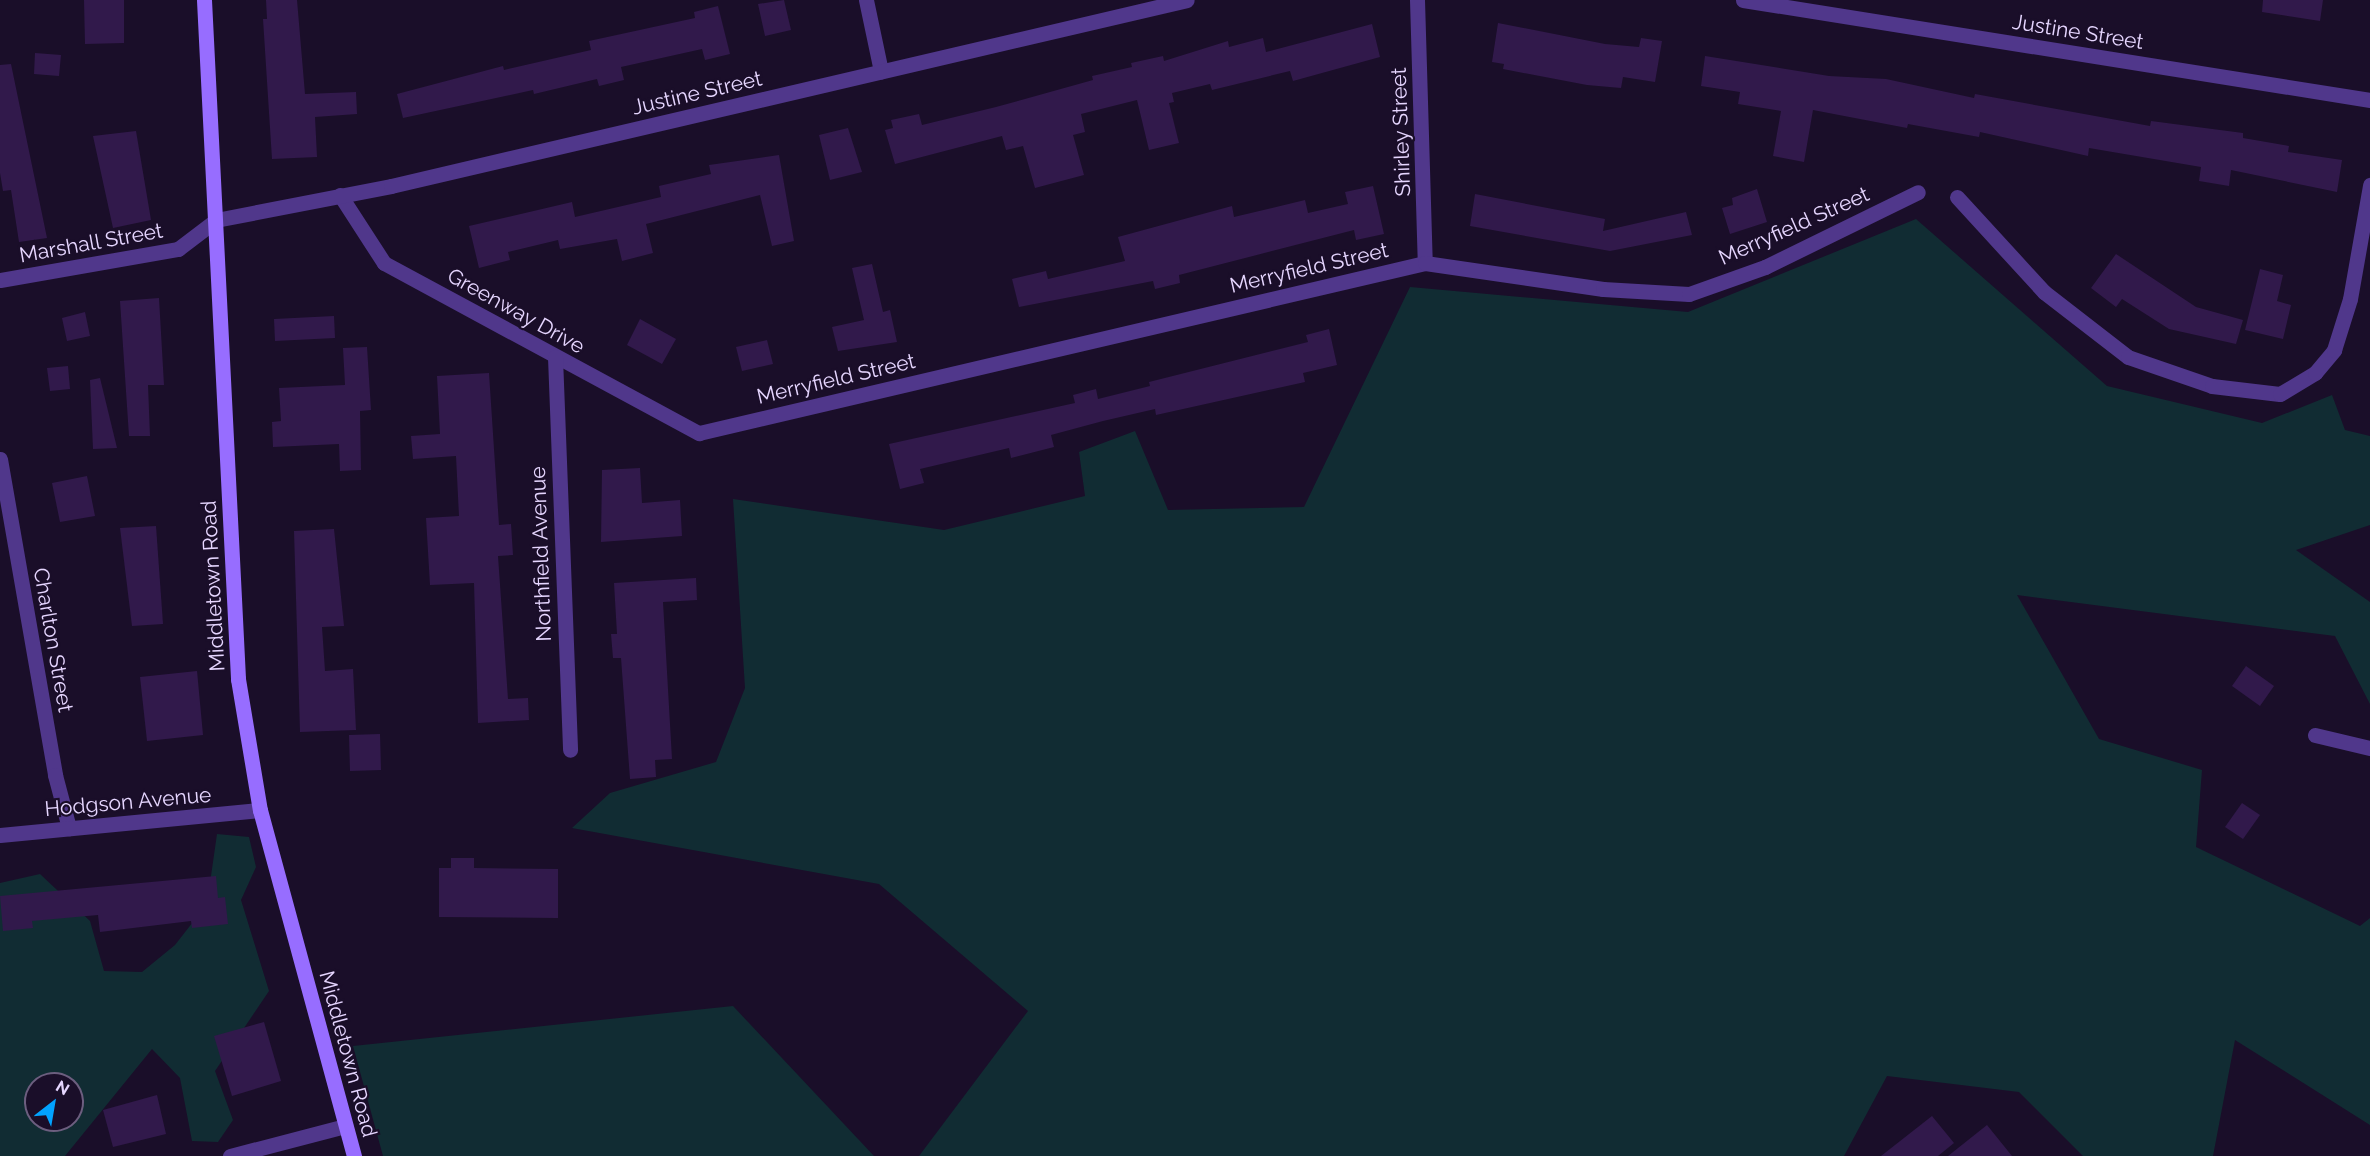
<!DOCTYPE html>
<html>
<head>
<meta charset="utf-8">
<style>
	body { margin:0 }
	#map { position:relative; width:2370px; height:1156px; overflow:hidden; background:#1a0e29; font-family:Raleway,sans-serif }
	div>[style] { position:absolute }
	.green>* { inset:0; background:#112c33 }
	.building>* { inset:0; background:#31194b }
	.street>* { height:15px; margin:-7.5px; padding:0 7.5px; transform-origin:7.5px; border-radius:7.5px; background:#50378b }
	.secondary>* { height:15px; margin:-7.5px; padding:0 7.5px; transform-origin:7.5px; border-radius:7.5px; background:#976dff }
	span { translate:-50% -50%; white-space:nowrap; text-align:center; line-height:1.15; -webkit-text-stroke:4.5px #1a0e29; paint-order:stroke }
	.street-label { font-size:21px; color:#e6d6ff }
	.north { position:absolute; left:24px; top:1072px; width:60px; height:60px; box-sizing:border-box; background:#1a0e29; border:2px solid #6c5e7f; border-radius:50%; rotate:31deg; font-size:16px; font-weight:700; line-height:24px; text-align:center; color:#e6d6ff }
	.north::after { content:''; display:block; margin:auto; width:21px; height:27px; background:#02a3ff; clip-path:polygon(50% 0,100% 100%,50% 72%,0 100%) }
</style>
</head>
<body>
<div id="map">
	<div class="green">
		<i style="clip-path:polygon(1916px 219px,2107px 386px,2262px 423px,2332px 395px,2345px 430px,2370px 436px,2370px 525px,2296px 550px,2370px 602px,2370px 704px,2335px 636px,2017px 595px,2099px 739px,2202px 770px,2196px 847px,2360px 926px,2370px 918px,2370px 1125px,2235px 1040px,2213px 1156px,2083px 1156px,2019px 1092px,1887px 1076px,1844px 1156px,919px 1156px,1028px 1011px,879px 884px,572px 828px,610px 793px,716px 762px,745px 688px,733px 499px,944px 530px,1085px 496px,1079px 452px,1135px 431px,1168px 510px,1304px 507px,1410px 287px,1688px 312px)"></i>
		<i style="clip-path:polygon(evenodd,217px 834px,249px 837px,256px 867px,241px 900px,269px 991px,215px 1071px,233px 1120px,218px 1142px,192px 1141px,180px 1078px,152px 1049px,65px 1156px,0 1156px,0 883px,40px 874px,90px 921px,104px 971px,142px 972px,175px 945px,207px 904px,217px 834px,36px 1084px,72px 1084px,72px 1120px,36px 1120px,36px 1084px)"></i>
		<i style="clip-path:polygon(733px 1006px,874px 1156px,383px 1156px,353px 1046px)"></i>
	</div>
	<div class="building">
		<i style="clip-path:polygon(84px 0,124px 0,124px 43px,85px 44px)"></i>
		<i style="clip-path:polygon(266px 0,297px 0,305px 94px,356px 92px,357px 114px,315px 117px,317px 157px,272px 159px,263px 19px,267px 19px)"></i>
		<i style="clip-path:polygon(784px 0,791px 30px,765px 36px,758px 4px)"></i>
		<i style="clip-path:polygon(2263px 0,2323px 0,2320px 21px,2262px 12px)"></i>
		<i style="clip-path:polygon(718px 6px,730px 54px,705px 60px,702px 49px,621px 67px,624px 80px,599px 86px,597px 79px,534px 94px,533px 90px,403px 118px,397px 94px,503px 66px,504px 70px,591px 50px,589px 41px,695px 18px,694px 12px)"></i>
		<i style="clip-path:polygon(1498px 23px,1605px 44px,1639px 47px,1641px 38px,1662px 41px,1655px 82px,1623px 77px,1621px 88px,1587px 85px,1503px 69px,1504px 64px,1492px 62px)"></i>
		<i style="clip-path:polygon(1372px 24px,1380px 57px,1293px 81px,1290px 71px,1212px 90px,1210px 84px,1172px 93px,1174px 102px,1169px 103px,1179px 143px,1149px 150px,1137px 100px,1081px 114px,1085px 132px,1073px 135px,1084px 175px,1035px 188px,1023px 146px,1006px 150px,1002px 136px,895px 164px,885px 130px,893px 128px,891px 120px,919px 114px,922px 125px,996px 107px,1093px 80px,1092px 76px,1132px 67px,1131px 63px,1163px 56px,1164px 61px,1228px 41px,1229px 47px,1263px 38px,1266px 52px)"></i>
		<i style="clip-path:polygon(35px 53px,61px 55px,59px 76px,34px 74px)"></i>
		<i style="clip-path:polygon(1705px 56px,1829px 76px,1886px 79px,1974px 98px,1975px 94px,2150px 126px,2151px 121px,2243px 133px,2243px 138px,2289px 146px,2288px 152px,2342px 160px,2337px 192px,2231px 170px,2229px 186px,2199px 181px,2201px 167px,2089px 148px,2088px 156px,1980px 132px,1979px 137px,1908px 124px,1907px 128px,1813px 110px,1804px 162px,1773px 156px,1781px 111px,1738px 104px,1740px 92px,1701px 86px)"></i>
		<i style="clip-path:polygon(11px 64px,47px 238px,19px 242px,11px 190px,3px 191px,0 173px,0 65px)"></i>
		<i style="clip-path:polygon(848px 128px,862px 172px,830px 180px,819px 135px)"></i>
		<i style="clip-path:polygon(136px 131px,151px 220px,113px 228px,93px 136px)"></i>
		<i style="clip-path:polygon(779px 155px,794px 241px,772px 246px,760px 195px,646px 224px,653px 253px,622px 261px,617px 239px,560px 249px,558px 240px,508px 252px,510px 260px,479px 268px,469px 226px,572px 202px,575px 217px,661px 197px,659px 186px,711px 174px,709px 165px)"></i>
		<i style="clip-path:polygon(1373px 186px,1384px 234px,1356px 240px,1354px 230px,1179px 275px,1180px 283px,1155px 289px,1153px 281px,1019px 307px,1012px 279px,1046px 271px,1048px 279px,1125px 261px,1118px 237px,1232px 206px,1234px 217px,1305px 200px,1308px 213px,1348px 204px,1345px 192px)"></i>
		<i style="clip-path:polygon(1757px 189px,1767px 222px,1730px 234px,1722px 208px,1733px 205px,1732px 198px)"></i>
		<i style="clip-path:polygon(1475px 194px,1605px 219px,1603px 231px,1686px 212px,1692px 235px,1610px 251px,1470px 226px)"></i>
		<i style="clip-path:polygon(2116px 254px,2196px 307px,2243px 320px,2236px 344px,2169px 329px,2122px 299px,2116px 307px,2091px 288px)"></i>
		<i style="clip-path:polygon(872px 264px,883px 312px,890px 310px,897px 342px,838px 351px,832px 327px,864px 320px,852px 268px)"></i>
		<i style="clip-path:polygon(2260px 269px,2283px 275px,2277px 301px,2291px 305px,2283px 339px,2245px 330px)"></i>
		<i style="clip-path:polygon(159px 298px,164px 385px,148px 385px,150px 436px,129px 436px,120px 301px)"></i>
		<i style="clip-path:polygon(85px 312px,90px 336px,67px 341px,62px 318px)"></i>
		<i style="clip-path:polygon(334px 316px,335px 338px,275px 341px,274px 319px)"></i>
		<i style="clip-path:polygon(640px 319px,676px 339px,662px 364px,627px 345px)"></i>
		<i style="clip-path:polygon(1329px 329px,1337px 365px,1303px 373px,1305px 382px,1156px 415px,1155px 409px,1103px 421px,1051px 435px,1054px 447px,1011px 458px,1009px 448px,920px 469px,924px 483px,900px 489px,889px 444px,1075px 403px,1073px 395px,1096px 389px,1098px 399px,1150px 386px,1149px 382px,1308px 342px,1306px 335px)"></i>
		<i style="clip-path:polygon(767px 340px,773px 364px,742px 371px,736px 347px)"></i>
		<i style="clip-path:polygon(367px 347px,371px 410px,360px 411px,361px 470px,340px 471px,339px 444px,273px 447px,272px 422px,281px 421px,279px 388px,345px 385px,343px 348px)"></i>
		<i style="clip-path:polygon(68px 366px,70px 389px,50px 391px,47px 368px)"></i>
		<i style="clip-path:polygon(489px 373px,499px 525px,511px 524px,513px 555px,498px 556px,508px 699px,528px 698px,529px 720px,478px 723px,474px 583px,430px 585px,426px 518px,459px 516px,456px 456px,413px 459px,411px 436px,440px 434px,437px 376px)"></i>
		<i style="clip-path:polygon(100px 378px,117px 448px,93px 449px,90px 380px)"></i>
		<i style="clip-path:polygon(640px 468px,642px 503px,680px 500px,682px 536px,601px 542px,602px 470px)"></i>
		<i style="clip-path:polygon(87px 476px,95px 516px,60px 522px,52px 483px)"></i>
		<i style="clip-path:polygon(156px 526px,163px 624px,132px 626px,120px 528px)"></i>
		<i style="clip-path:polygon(334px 529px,344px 626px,322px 627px,325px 671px,353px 669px,356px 730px,300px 732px,294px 531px)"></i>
		<i style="clip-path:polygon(696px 578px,697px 600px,663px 602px,672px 759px,655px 760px,656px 777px,630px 779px,621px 658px,613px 658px,611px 634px,617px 634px,614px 583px)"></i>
		<i style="clip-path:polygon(2246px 666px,2274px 686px,2260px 706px,2232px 686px)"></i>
		<i style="clip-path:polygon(197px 671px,203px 735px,147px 741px,140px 677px)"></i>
		<i style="clip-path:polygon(380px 734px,381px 770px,350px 771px,349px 735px)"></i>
		<i style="clip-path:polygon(2242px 803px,2260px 815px,2243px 839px,2225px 827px)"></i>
		<i style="clip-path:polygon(451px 858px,474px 858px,474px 868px,558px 869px,558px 918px,439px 917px,439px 868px,451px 868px)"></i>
		<i style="clip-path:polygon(216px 876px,218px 898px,225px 897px,228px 924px,192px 928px,191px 921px,100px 932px,98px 915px,32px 921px,33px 928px,3px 931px,0 896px)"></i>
		<i style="clip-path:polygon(264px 1022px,281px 1081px,232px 1096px,214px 1036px)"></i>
		<i style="clip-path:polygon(157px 1095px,166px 1134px,113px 1147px,103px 1110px)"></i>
		<i style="clip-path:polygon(1932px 1116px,1954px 1143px,1938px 1156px,1881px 1156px)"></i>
		<i style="clip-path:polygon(1987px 1125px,2012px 1156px,1948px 1156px)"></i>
	</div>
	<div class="street">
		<i style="left:866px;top:0;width:73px;rotate:78.1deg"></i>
		<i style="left:1417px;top:0;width:263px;rotate:88.3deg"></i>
		<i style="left:1743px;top:0;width:635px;rotate:9.06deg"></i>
		<i style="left:340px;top:195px;width:81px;rotate:57.1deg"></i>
		<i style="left:384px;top:263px;width:358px;rotate:28.4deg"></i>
		<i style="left:699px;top:433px;width:746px;rotate:-13.18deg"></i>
		<i style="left:1425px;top:263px;width:180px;rotate:8.3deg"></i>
		<i style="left:1603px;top:289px;width:86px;rotate:3.3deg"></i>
		<i style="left:1689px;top:294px;width:81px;rotate:-19.6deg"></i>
		<i style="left:1765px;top:267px;width:170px;rotate:-26.1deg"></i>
		<i style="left:1957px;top:197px;width:129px;rotate:47.5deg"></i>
		<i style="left:2044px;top:292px;width:106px;rotate:37.7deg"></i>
		<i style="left:2128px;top:357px;width:89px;rotate:19deg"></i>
		<i style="left:2212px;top:386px;width:68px;rotate:6.7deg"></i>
		<i style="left:2280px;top:394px;width:41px;rotate:-31deg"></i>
		<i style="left:2315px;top:373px;width:30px;rotate:-50deg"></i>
		<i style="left:2334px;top:350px;width:53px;rotate:-72.6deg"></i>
		<i style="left:2350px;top:299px;width:116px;rotate:-80deg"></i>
		<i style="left:0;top:280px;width:181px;rotate:-9.9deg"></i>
		<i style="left:178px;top:249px;width:48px;rotate:-37.3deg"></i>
		<i style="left:216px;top:220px;width:178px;rotate:-11deg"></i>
		<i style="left:391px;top:186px;width:817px;rotate:-13.15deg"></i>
		<i style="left:555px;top:357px;width:393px;rotate:87.8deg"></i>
		<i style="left:0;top:459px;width:321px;rotate:80.1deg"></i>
		<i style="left:55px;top:775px;width:55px;rotate:75.2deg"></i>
		<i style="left:2315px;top:735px;width:57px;rotate:13.3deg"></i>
		<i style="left:0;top:835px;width:261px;rotate:-5.5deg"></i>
		<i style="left:230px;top:1156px;width:119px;rotate:-14.6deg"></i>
	</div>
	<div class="secondary">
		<i style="left:204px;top:0;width:680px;rotate:87.13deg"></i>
		<i style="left:238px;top:679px;width:133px;rotate:80.5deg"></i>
		<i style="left:260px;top:810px;width:359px;rotate:74.8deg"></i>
	</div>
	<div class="street-label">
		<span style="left:2078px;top:32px;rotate:9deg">Justine Street</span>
		<span style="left:697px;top:93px;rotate:-13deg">Justine Street</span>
		<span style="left:1401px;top:132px;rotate:-92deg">Shirley Street</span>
		<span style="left:1794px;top:226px;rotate:-24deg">Merryfield Street</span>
		<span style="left:91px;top:243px;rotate:-10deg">Marshall Street</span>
		<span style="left:1309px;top:268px;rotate:-13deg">Merryfield Street</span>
		<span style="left:516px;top:311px;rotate:29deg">Greenway Drive</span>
		<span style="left:836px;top:379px;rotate:-13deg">Merryfield Street</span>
		<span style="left:541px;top:554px;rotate:-92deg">Northfield Avenue</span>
		<span style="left:213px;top:586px;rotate:-93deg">Middletown Road</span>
		<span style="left:53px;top:640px;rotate:80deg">Charlton Street</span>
		<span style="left:128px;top:802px;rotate:-5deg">Hodgson Avenue</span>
		<span style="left:348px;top:1054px;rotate:75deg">Middletown Road</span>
	</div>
	<div class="north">N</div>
</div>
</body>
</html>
